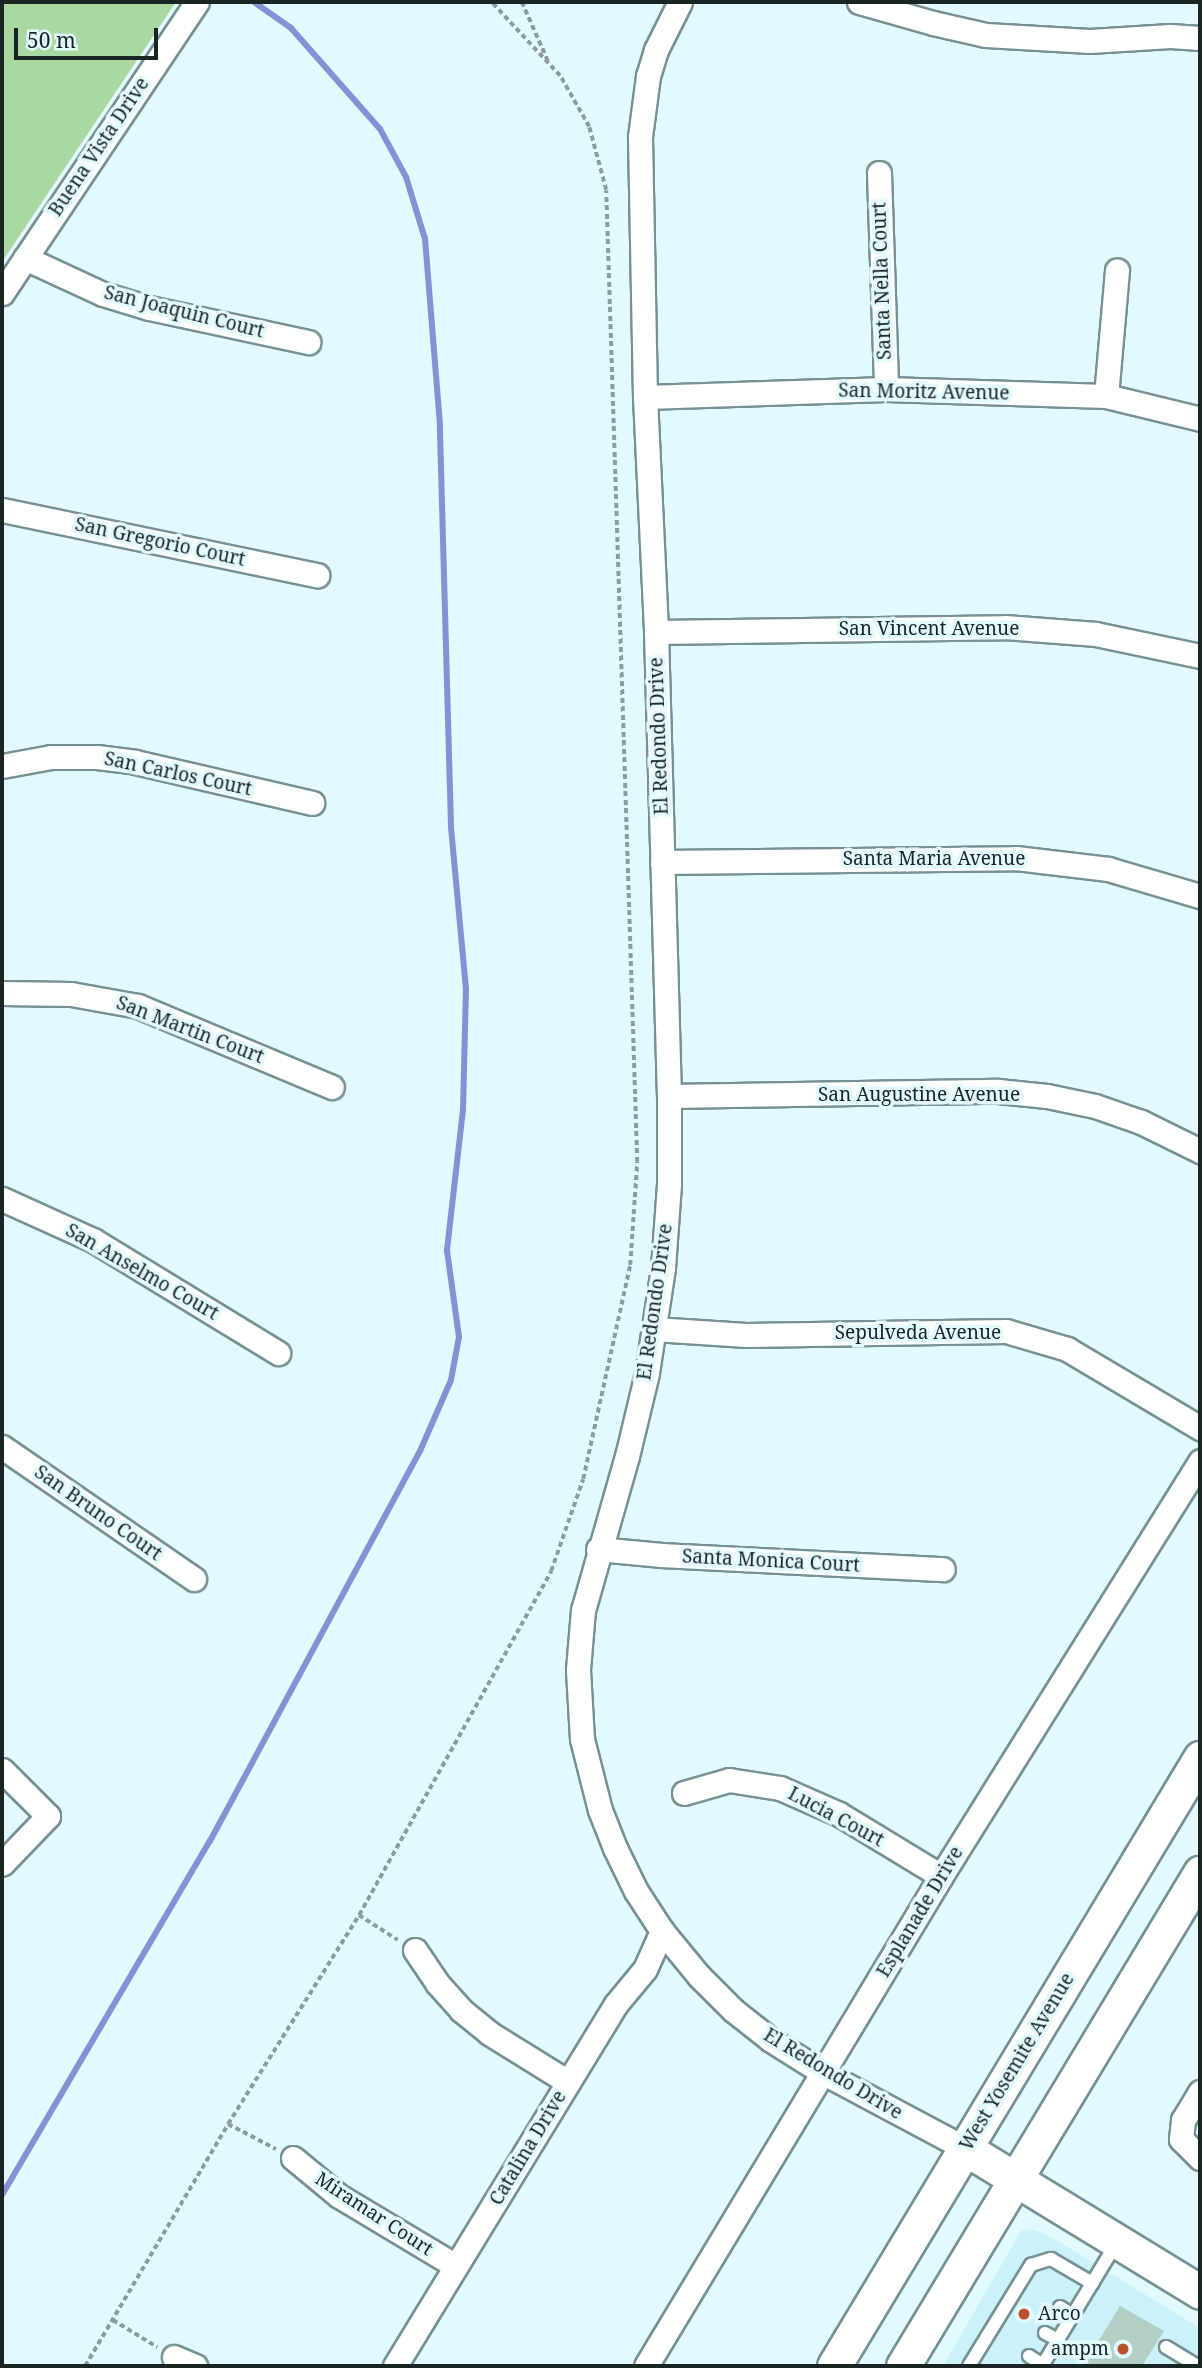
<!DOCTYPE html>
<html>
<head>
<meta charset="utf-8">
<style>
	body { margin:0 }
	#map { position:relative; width:1202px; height:2368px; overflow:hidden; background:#e2f9fd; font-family:"Noto Serif",serif }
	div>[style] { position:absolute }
	.built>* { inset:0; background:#cbf2f8 }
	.green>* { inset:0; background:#aad8a2 }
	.stream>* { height:6px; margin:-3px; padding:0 3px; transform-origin:3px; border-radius:3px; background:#8391d5 }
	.building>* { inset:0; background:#b3cec5 }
	.path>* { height:3.5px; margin-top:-1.75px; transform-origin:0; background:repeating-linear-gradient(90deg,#8a9c9f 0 5px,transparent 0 8.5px) }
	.roads { filter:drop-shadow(2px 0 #769195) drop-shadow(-2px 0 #769195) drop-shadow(0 2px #769195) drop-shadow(0 -2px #769195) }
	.lane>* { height:12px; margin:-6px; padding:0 6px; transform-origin:6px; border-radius:6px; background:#fff }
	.street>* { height:23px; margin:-11.5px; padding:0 11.5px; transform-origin:11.5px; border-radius:11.5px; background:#fff }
	.secondary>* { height:33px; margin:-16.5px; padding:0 16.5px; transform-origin:16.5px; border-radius:16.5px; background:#fff }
	.dots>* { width:19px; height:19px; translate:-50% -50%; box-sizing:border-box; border:4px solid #e2f9fd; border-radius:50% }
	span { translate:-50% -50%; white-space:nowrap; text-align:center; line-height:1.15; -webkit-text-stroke:7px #e2f9fd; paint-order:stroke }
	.street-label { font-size:19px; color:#192425 }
	.poi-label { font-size:19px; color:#192425 }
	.left { translate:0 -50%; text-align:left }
	.right { translate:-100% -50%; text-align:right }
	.frame { position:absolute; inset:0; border:4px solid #192425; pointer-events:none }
	.scale { position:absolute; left:14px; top:28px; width:144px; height:32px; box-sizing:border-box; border:4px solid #192425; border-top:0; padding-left:9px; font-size:21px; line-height:24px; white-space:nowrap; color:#192425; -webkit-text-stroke:5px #e2f9fd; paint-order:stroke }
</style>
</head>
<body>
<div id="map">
	<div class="built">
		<i style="clip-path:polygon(1031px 2229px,1046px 2234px,1200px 2328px,1200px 2366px,943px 2366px,1021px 2231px)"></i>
	</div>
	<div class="green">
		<i style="clip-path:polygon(2px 2px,176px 2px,2px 262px)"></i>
	</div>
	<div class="stream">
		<i style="left:2px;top:2195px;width:411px;rotate:-59.6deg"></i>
		<i style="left:210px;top:1841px;width:443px;rotate:-61.7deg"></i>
		<i style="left:420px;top:1451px;width:77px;rotate:-66.4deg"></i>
		<i style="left:451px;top:1380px;width:44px;rotate:-79.5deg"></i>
		<i style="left:459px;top:1337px;width:88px;rotate:-97.9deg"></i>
		<i style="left:447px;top:1250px;width:141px;rotate:-83.5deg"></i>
		<i style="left:463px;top:1110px;width:121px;rotate:-88.6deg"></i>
		<i style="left:466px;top:989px;width:164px;rotate:-95.3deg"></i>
		<i style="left:451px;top:826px;width:401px;rotate:-91.6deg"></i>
		<i style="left:440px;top:425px;width:187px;rotate:-94.6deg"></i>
		<i style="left:425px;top:239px;width:65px;rotate:-107deg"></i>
		<i style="left:406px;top:177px;width:55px;rotate:-118.4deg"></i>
		<i style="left:380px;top:129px;width:135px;rotate:-131.4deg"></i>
		<i style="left:291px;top:28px;width:45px;rotate:-144.9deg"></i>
	</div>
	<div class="building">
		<i style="clip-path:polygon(1120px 2306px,1164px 2331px,1142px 2366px,1083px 2366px)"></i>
	</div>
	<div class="path">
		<i style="left:522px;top:2px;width:64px;rotate:66.2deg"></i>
		<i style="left:359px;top:1915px;width:46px;rotate:32.7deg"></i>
		<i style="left:228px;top:2124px;width:54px;rotate:27.5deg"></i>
		<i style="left:113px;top:2320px;width:52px;rotate:31.5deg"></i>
		<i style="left:85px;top:2366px;width:281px;rotate:-59.4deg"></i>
		<i style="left:228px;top:2124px;width:247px;rotate:-57.9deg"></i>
		<i style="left:359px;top:1915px;width:394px;rotate:-60.8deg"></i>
		<i style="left:551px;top:1571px;width:97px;rotate:-70.8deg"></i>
		<i style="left:583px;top:1479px;width:219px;rotate:-77.6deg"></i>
		<i style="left:630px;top:1265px;width:103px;rotate:-86.1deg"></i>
		<i style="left:637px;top:1162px;width:972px;rotate:-91.83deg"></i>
		<i style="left:606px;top:190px;width:65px;rotate:-105.1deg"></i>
		<i style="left:589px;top:127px;width:59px;rotate:-119.6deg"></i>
		<i style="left:560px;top:76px;width:101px;rotate:-133deg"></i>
	</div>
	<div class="roads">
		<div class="lane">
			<i style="left:1060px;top:2307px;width:15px;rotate:32deg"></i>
			<i style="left:1045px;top:2333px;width:15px;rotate:28deg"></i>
			<i style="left:1166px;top:2347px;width:37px;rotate:31deg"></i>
			<i style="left:1029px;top:2356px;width:17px;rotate:33deg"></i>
			<i style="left:969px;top:2366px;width:119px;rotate:-58.5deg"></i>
			<i style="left:1031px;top:2265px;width:21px;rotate:-17deg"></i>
			<i style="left:1051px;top:2259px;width:48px;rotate:30.3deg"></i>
			<i style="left:1042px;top:2366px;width:145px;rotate:-58.8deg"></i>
		</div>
		<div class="street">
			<i style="left:680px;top:2px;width:54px;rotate:116.6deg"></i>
			<i style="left:656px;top:50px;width:27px;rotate:107deg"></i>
			<i style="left:648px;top:76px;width:62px;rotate:97.5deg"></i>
			<i style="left:640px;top:137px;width:260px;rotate:88.9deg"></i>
			<i style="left:645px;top:397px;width:235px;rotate:87.3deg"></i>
			<i style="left:656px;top:632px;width:464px;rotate:88.4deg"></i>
			<i style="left:669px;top:1096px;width:88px;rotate:90deg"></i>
			<i style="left:669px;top:1184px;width:84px;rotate:94.1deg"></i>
			<i style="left:663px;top:1268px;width:106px;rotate:98.7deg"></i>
			<i style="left:647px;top:1373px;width:85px;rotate:103.5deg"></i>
			<i style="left:627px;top:1456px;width:160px;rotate:105.9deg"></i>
			<i style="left:583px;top:1610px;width:60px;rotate:94.8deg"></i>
			<i style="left:578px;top:1670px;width:69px;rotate:86.7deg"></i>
			<i style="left:582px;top:1739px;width:73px;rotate:75.8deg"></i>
			<i style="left:600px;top:1810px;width:41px;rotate:68.5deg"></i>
			<i style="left:615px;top:1848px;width:48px;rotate:64deg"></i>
			<i style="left:636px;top:1891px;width:48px;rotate:57deg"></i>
			<i style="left:662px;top:1931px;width:58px;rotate:50.6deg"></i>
			<i style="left:699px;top:1976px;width:48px;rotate:45deg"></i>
			<i style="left:733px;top:2010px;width:48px;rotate:38.3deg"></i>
			<i style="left:771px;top:2040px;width:60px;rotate:32.1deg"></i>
			<i style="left:822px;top:2072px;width:163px;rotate:28.1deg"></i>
			<i style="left:859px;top:2px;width:77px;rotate:15.8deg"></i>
			<i style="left:933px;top:23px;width:54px;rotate:12.8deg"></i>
			<i style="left:986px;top:35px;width:104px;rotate:3.3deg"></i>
			<i style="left:1090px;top:41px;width:80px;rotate:-3.6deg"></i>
			<i style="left:1170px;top:36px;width:30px;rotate:4deg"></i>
			<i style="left:879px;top:173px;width:216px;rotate:88.1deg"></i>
			<i style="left:25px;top:258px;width:86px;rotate:24.8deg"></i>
			<i style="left:103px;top:294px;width:48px;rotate:16.9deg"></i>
			<i style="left:149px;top:308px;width:163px;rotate:12.1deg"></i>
			<i style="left:2px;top:293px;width:350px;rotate:-56.2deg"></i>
			<i style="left:1106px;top:396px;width:126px;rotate:-85deg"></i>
			<i style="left:645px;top:397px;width:241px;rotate:-1.9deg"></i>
			<i style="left:886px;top:389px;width:220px;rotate:1.8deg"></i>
			<i style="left:1106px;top:396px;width:97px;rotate:13.7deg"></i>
			<i style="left:2px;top:510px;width:322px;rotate:11.7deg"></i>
			<i style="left:656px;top:632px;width:349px;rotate:-0.8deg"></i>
			<i style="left:1005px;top:627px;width:91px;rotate:4.4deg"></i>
			<i style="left:1096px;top:634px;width:106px;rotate:11.9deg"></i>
			<i style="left:2px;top:766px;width:50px;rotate:-10.4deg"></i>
			<i style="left:51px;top:757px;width:46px"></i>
			<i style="left:97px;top:757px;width:38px;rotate:7deg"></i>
			<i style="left:135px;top:762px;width:182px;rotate:13deg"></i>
			<i style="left:662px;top:862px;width:354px;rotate:-0.6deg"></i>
			<i style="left:1016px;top:858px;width:93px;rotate:6.8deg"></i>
			<i style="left:1108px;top:869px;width:96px;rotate:16.4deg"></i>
			<i style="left:2px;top:993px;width:69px;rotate:0.8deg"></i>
			<i style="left:71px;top:994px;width:68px;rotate:10.2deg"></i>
			<i style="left:138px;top:1006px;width:210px;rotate:22.7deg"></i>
			<i style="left:669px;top:1096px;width:329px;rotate:-0.9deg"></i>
			<i style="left:998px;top:1091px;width:49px;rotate:5.8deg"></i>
			<i style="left:1047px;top:1096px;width:49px;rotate:11.8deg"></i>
			<i style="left:1095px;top:1106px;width:49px;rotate:19.2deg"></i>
			<i style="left:1141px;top:1122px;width:66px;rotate:26.2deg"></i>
			<i style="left:2px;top:1199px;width:100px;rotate:24.3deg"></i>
			<i style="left:93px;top:1240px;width:217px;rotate:31.4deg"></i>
			<i style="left:654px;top:1329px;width:92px;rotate:3.7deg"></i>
			<i style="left:746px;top:1335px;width:260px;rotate:-0.9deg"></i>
			<i style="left:1006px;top:1331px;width:64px;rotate:16.4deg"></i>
			<i style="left:1067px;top:1349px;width:155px;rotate:30.7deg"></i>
			<i style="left:2px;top:1447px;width:233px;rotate:34.5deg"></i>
			<i style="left:598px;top:1549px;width:64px;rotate:5.4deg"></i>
			<i style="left:662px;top:1555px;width:281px;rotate:2.9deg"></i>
			<i style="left:2px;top:1770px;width:65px;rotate:45deg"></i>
			<i style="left:48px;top:1816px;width:66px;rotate:133.8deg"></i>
			<i style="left:684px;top:1793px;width:47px;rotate:-16.1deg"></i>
			<i style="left:729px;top:1780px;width:52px;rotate:8.9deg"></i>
			<i style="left:780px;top:1788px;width:64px;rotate:23.8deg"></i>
			<i style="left:839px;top:1814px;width:119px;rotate:31.3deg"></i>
			<i style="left:415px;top:1950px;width:40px;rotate:56deg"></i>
			<i style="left:437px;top:1983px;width:36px;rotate:48deg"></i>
			<i style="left:461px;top:2010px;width:36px;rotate:39deg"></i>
			<i style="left:489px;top:2033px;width:93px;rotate:31.8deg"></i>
			<i style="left:1200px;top:2092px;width:33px;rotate:121deg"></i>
			<i style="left:1183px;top:2120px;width:19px;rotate:96deg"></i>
			<i style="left:1181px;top:2139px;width:27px;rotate:45deg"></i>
			<i style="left:293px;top:2158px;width:60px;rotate:39.6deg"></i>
			<i style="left:339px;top:2196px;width:136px;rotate:30.9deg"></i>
			<i style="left:174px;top:2357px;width:23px;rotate:23deg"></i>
			<i style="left:395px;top:2366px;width:424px;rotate:-58.6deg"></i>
			<i style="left:616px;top:2004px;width:45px;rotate:-50.4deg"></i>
			<i style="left:645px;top:1969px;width:42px;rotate:-65.9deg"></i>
			<i style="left:646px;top:2366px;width:572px;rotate:-58.95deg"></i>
			<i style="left:941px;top:1876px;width:489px;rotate:-58deg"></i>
		</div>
		<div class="secondary">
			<i style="left:966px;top:2149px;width:274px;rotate:31.4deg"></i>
			<i style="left:834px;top:2366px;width:710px;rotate:-58.95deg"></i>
			<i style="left:903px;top:2366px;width:576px;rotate:-58.93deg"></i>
		</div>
	</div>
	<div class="dots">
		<i style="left:1024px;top:2314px;background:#b9522a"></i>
		<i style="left:1123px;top:2349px;background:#b9522a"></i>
	</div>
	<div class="street-label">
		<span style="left:99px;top:147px;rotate:-56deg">Buena Vista Drive</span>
		<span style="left:882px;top:281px;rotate:-92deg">Santa Nella Court</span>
		<span style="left:184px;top:312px;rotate:14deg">San Joaquin Court</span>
		<span style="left:924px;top:392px;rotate:1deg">San Moritz Avenue</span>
		<span style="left:160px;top:542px;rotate:12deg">San Gregorio Court</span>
		<span style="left:929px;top:629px">San Vincent Avenue</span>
		<span style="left:659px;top:736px;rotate:-92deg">El Redondo Drive</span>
		<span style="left:178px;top:774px;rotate:12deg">San Carlos Court</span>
		<span style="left:934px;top:859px">Santa Maria Avenue</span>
		<span style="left:190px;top:1030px;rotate:21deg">San Martin Court</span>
		<span style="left:919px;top:1095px">San Augustine Avenue</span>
		<span style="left:142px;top:1272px;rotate:30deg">San Anselmo Court</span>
		<span style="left:655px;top:1302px;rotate:-82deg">El Redondo Drive</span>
		<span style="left:918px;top:1333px">Sepulveda Avenue</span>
		<span style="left:98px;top:1513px;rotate:35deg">San Bruno Court</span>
		<span style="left:771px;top:1561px;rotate:3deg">Santa Monica Court</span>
		<span style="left:836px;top:1817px;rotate:28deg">Lucia Court</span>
		<span style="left:920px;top:1912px;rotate:-59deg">Esplanade Drive</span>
		<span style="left:1017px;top:2062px;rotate:-59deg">West Yosemite Avenue</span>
		<span style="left:833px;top:2074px;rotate:31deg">El Redondo Drive</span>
		<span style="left:528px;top:2148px;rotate:-59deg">Catalina Drive</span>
		<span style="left:374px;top:2214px;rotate:33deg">Miramar Court</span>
	</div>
	<div class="poi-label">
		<span class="left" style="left:1038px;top:2314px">Arco</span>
		<span class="right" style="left:1109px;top:2349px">ampm</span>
	</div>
	<div class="frame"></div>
	<div class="scale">50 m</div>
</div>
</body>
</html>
